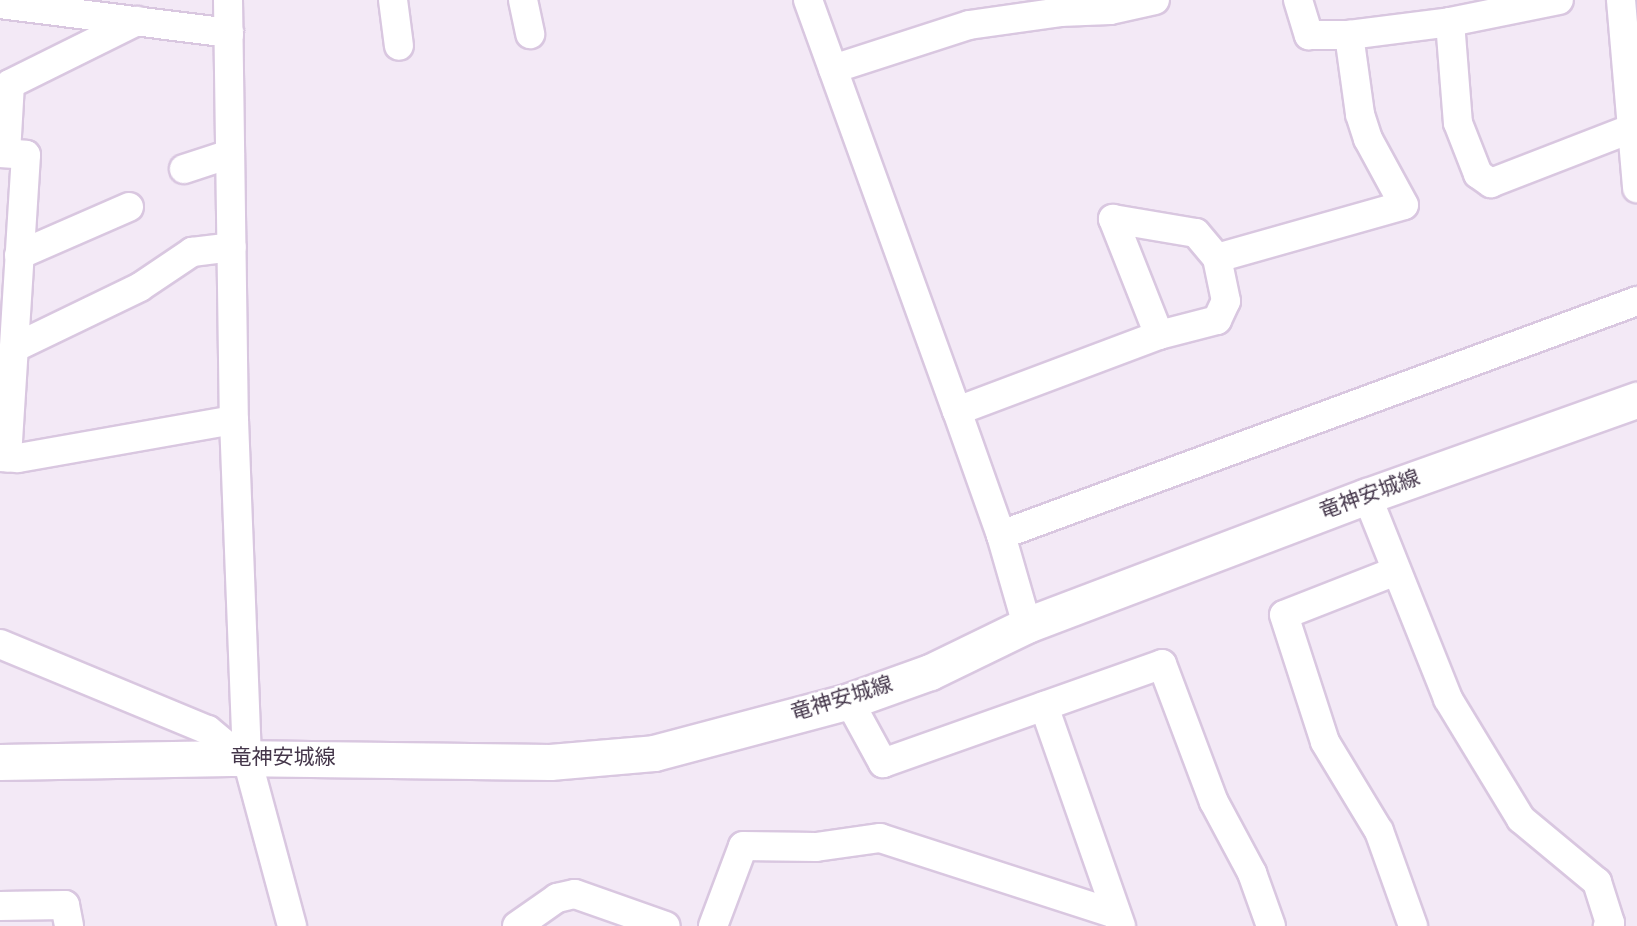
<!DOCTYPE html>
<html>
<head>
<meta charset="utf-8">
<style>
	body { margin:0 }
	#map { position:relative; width:1637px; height:926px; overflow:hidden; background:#f3e9f6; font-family:Overpass,"Noto Sans JP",sans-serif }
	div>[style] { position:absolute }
	.roads { filter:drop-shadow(2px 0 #d9c7e0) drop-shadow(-2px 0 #d9c7e0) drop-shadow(0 2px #d9c7e0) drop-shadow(0 -2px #d9c7e0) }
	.minor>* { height:28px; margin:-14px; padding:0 14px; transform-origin:14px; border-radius:14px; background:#fff }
	.tertiary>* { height:35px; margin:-17.5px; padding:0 17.5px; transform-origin:17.5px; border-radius:17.5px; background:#fff }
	span { translate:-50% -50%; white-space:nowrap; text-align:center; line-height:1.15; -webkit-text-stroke:5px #fff; paint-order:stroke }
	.street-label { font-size:21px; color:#44364a }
</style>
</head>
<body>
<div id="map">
	<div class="roads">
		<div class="minor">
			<i style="left:228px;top:0;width:420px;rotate:89.2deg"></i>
			<i style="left:234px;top:420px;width:339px;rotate:87.8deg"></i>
			<i style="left:247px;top:759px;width:173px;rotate:74.9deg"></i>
			<i style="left:393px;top:0;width:46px;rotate:82.6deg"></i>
			<i style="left:523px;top:0;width:35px;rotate:78deg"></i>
			<i style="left:808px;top:0;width:437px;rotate:70.1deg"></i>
			<i style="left:957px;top:411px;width:132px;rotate:70.5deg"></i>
			<i style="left:1001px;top:535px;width:94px;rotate:73.9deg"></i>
			<i style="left:1298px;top:0;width:37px;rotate:73deg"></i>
			<i style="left:1309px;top:35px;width:40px"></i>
			<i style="left:1349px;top:35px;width:102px;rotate:-7.3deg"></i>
			<i style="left:1450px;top:22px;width:111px;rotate:-11.4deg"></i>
			<i style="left:1621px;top:0;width:189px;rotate:85.1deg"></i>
			<i style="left:0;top:4px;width:231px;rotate:7.2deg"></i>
			<i style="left:1450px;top:22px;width:101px;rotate:85.5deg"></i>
			<i style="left:1458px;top:123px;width:55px;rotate:68.6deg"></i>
			<i style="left:1478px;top:174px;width:16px;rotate:35deg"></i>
			<i style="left:1491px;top:183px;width:152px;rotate:-21.2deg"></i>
			<i style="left:833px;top:69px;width:143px;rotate:-17.9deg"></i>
			<i style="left:969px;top:25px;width:92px;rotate:-8.1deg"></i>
			<i style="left:1060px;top:12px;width:50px;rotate:-2.3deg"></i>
			<i style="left:1110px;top:10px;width:46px;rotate:-12.5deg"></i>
			<i style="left:0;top:153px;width:26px;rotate:4deg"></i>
			<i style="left:26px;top:155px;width:303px;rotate:93.6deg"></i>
			<i style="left:6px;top:153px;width:69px;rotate:-86.7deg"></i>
			<i style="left:10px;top:84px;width:142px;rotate:-26.4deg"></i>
			<i style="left:184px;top:169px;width:48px;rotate:-18.1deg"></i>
			<i style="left:19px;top:255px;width:120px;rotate:-23.6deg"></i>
			<i style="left:1159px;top:335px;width:125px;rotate:-111.6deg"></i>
			<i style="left:1113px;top:219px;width:84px;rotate:9.6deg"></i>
			<i style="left:1196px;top:233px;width:33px;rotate:50deg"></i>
			<i style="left:14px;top:348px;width:140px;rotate:-25.8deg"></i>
			<i style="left:140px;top:287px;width:63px;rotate:-33.9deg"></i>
			<i style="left:192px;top:252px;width:40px;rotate:-7.1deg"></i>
			<i style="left:957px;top:411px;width:216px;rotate:-20.6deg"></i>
			<i style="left:1159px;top:335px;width:60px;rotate:-14.5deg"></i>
			<i style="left:1217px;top:320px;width:21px;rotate:-65deg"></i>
			<i style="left:1226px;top:301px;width:44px;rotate:-101.8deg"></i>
			<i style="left:1217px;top:258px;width:194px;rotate:-15.8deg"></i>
			<i style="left:1404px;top:205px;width:75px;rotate:-118.6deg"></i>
			<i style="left:1368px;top:139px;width:26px;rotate:-108deg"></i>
			<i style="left:1360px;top:114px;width:80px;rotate:-97.9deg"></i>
			<i style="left:0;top:457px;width:18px;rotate:3deg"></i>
			<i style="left:18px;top:458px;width:219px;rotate:-10deg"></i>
			<i style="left:1367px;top:496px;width:219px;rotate:68.2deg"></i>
			<i style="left:1448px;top:699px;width:140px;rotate:58.7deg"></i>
			<i style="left:1521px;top:819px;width:99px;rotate:39.7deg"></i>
			<i style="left:1597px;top:882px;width:43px;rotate:72.4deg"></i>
			<i style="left:1610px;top:923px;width:4px;rotate:124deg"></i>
			<i style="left:1001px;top:535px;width:678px;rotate:-20.2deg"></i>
			<i style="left:1396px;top:571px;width:120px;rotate:158.6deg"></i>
			<i style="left:1284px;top:615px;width:133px;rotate:72.1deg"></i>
			<i style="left:1325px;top:742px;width:104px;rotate:58.8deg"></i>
			<i style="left:1379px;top:831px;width:101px;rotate:70.3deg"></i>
			<i style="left:0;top:644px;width:225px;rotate:22.5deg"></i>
			<i style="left:208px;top:730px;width:23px;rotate:40deg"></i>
			<i style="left:226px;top:745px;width:14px;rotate:69deg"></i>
			<i style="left:849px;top:701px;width:71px;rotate:61.3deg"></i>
			<i style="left:883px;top:763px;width:296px;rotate:-19.5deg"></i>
			<i style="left:1162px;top:664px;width:147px;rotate:69.4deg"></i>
			<i style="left:1214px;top:802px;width:81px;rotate:61.8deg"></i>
			<i style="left:1252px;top:873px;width:56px;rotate:70.3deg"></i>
			<i style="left:1044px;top:706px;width:233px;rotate:70.7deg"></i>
			<i style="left:0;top:906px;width:65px;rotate:-0.9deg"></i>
			<i style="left:65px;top:905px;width:21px;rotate:79deg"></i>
			<i style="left:517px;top:926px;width:49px;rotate:-35deg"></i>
			<i style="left:557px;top:898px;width:18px;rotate:-13deg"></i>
			<i style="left:575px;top:894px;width:96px;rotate:19.4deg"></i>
			<i style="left:713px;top:926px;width:85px;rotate:-69.4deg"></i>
			<i style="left:743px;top:846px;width:73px;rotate:0.8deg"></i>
			<i style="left:816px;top:847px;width:65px;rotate:-8deg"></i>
			<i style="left:880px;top:838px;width:248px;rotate:17.9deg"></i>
		</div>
		<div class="tertiary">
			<i style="left:0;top:762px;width:231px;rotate:-1deg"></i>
			<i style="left:231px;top:758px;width:319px;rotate:0.7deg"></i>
			<i style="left:550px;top:762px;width:104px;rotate:-4.9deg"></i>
			<i style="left:654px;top:753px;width:202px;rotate:-14.9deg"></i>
			<i style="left:849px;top:701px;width:86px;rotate:-19.7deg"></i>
			<i style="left:930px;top:672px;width:108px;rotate:-25.9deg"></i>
			<i style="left:1027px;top:625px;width:364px;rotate:-20.8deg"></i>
			<i style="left:1367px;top:496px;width:287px;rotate:-19.6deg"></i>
		</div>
	</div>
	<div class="street-label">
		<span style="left:1370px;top:496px;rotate:-20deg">竜神安城線</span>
		<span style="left:842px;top:700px;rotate:-17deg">竜神安城線</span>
		<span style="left:283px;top:759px">竜神安城線</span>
	</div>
</div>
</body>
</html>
